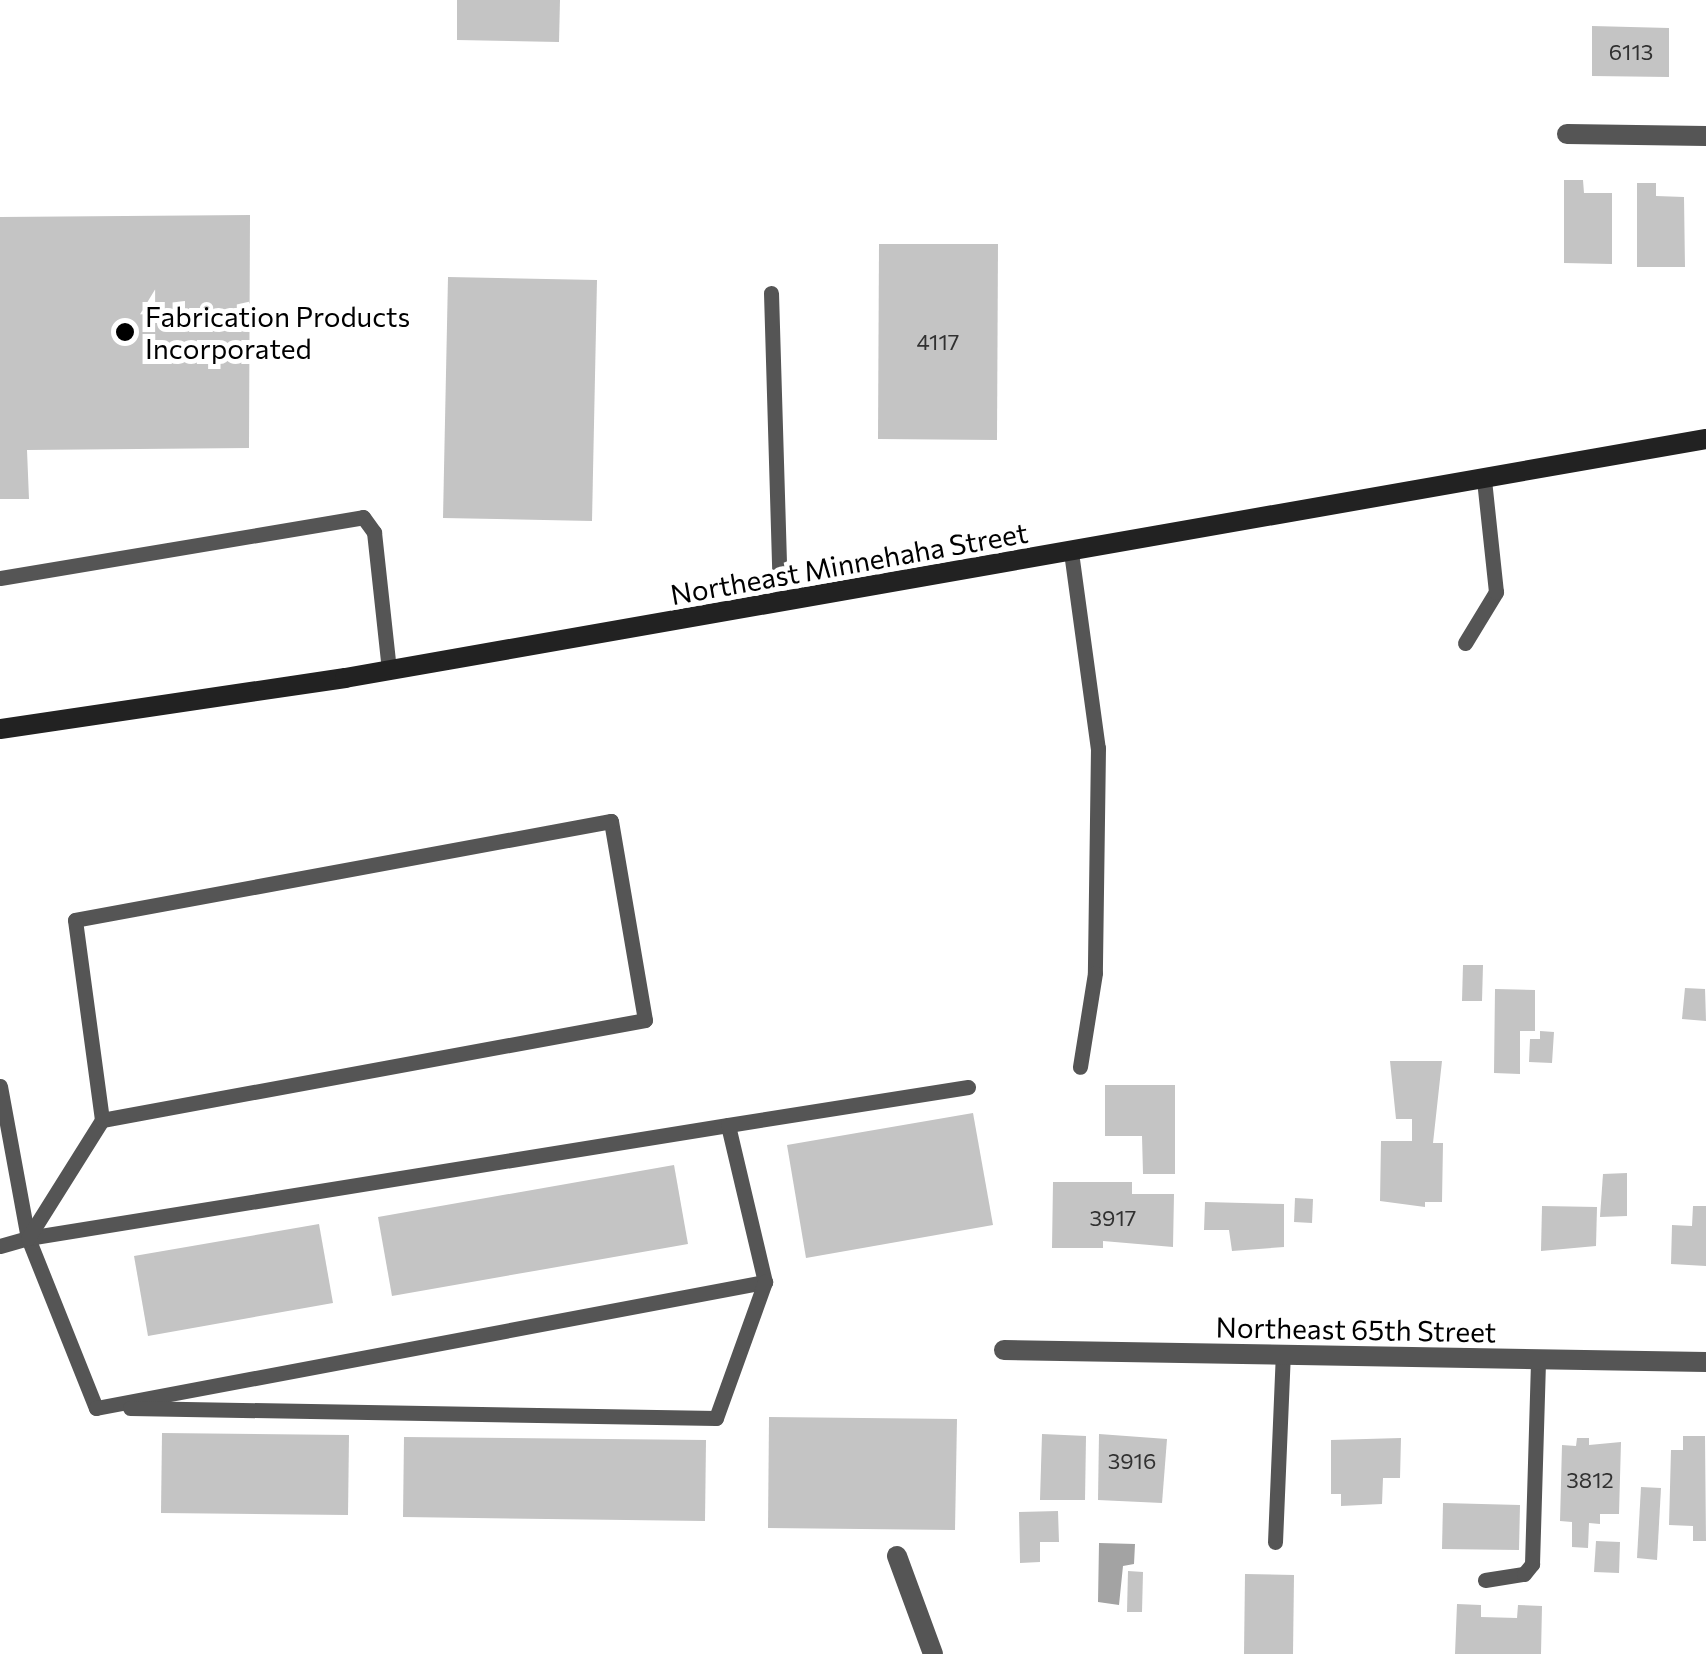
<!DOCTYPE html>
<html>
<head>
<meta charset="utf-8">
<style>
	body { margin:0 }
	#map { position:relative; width:1706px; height:1654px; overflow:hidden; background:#fff; font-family:Commissioner,sans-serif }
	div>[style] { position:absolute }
	.water>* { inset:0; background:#a3a3a3 }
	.building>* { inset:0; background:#c4c4c4 }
	.lane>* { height:15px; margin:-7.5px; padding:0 7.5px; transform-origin:7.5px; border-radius:7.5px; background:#555 }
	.street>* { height:20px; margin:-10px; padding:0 10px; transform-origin:10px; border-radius:10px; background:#555 }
	.secondary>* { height:20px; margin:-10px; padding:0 10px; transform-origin:10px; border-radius:10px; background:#222 }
	.dots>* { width:28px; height:28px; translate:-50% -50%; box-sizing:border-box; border:5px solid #fff; border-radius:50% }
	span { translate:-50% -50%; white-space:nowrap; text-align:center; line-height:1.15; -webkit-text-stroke:10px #fff; paint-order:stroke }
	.number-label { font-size:22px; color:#313131 }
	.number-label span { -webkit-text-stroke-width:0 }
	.poi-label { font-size:28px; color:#000 }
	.left { translate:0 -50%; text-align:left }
	.street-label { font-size:28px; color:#000 }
</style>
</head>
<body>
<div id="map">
	<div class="water">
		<i style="clip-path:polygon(1099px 1543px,1135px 1544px,1134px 1564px,1123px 1566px,1119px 1605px,1098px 1602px)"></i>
	</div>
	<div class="building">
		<i style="clip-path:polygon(457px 0,560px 0,559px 42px,457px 40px)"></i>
		<i style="clip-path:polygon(1592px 26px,1669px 28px,1669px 77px,1592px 76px)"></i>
		<i style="clip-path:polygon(1564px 180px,1583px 180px,1584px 193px,1612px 193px,1612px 264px,1564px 263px)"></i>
		<i style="clip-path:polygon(1637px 183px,1656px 183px,1656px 196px,1684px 197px,1685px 267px,1637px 267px)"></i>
		<i style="clip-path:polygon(250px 215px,249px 448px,27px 450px,29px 499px,0 499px,0 217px)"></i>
		<i style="clip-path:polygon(879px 244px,998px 244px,997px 440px,878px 439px)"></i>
		<i style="clip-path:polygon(448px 277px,597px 280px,592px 521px,443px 518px)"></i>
		<i style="clip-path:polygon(1463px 965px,1483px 965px,1482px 1001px,1462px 1001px)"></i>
		<i style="clip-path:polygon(1685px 988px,1705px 989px,1706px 1021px,1682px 1019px)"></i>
		<i style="clip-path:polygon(1495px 989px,1535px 990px,1535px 1031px,1520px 1031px,1520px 1074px,1494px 1073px)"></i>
		<i style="clip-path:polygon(1540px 1031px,1554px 1032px,1552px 1063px,1529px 1062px,1530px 1039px,1540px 1039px)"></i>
		<i style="clip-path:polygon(1390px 1061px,1442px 1061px,1433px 1143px,1443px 1143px,1442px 1202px,1425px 1202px,1425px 1207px,1380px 1201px,1381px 1141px,1412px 1141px,1412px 1119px,1396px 1119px)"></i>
		<i style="clip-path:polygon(1105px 1085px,1175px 1085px,1175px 1174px,1143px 1174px,1142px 1136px,1105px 1136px)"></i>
		<i style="clip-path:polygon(973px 1113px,993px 1225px,806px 1258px,787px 1145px)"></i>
		<i style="clip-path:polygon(674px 1165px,688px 1244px,392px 1296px,378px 1217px)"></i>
		<i style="clip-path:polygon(1627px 1173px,1627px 1216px,1600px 1217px,1603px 1174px)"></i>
		<i style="clip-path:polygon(1053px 1182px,1132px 1182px,1132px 1194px,1174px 1194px,1173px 1247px,1103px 1241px,1103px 1248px,1052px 1248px)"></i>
		<i style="clip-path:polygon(1295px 1198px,1313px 1199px,1312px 1223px,1294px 1222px)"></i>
		<i style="clip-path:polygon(1205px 1202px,1284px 1204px,1284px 1247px,1232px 1251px,1229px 1230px,1204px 1230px)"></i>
		<i style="clip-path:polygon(1542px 1206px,1597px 1207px,1596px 1246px,1541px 1251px)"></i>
		<i style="clip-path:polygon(1693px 1206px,1706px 1206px,1706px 1266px,1671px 1264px,1672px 1225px,1692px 1226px)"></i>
		<i style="clip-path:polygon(319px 1224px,333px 1303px,148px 1336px,134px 1256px)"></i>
		<i style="clip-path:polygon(769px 1417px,957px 1419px,955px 1530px,768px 1528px)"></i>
		<i style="clip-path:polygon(162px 1433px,349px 1435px,348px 1515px,161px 1513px)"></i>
		<i style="clip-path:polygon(1042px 1434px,1086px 1436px,1085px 1500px,1040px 1500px)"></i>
		<i style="clip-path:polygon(1099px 1434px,1167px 1439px,1162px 1503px,1098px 1500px)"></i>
		<i style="clip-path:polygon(1683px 1436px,1705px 1436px,1706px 1541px,1693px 1541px,1693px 1526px,1669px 1525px,1671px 1450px,1683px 1450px)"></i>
		<i style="clip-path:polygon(404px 1437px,706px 1440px,705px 1521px,403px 1517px)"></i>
		<i style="clip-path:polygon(1401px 1438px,1400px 1478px,1383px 1478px,1382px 1504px,1341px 1506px,1341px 1494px,1331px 1494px,1331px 1440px)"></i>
		<i style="clip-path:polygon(1577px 1438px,1589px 1438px,1589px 1445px,1621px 1442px,1619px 1514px,1600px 1514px,1600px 1524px,1589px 1523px,1588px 1548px,1572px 1547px,1572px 1522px,1560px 1521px,1562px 1445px,1576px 1446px)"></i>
		<i style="clip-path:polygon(1641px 1487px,1661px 1488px,1657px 1560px,1637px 1558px)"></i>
		<i style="clip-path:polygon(1443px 1503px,1520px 1505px,1519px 1550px,1442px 1549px)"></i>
		<i style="clip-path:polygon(1058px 1511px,1059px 1542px,1040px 1542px,1040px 1562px,1020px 1563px,1019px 1512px)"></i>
		<i style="clip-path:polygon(1596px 1541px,1620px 1542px,1619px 1573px,1594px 1572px)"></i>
		<i style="clip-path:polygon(1128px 1571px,1143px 1572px,1142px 1612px,1127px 1612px)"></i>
		<i style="clip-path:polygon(1245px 1574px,1294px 1575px,1293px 1654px,1244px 1654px)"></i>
		<i style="clip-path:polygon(1457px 1604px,1481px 1605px,1481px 1617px,1517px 1618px,1518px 1605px,1542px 1606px,1541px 1654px,1455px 1654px)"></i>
	</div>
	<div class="lane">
		<i style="left:771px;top:293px;width:310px;rotate:88.3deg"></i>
		<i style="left:1071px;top:552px;width:198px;rotate:82.2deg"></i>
		<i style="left:1098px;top:748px;width:225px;rotate:90.8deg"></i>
		<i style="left:1095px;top:973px;width:95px;rotate:99.1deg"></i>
		<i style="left:0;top:578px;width:368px;rotate:-9.5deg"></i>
		<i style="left:363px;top:517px;width:19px;rotate:54deg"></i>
		<i style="left:374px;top:532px;width:140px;rotate:83.8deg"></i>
		<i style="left:1465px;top:643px;width:60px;rotate:-58.7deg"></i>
		<i style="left:1496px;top:592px;width:113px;rotate:-96.1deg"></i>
		<i style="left:0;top:1086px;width:155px;rotate:79.6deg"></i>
		<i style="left:28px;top:1238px;width:183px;rotate:68.2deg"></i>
		<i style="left:96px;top:1408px;width:681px;rotate:-10.67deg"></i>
		<i style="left:765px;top:1282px;width:161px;rotate:-103.3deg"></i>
		<i style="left:728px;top:1125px;width:709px;rotate:170.83deg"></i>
		<i style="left:28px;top:1238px;width:29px;rotate:164deg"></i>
		<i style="left:728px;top:1125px;width:243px;rotate:-9deg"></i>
		<i style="left:28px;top:1238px;width:139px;rotate:-57.9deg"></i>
		<i style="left:102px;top:1120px;width:552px;rotate:-10.43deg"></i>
		<i style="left:645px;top:1020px;width:202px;rotate:-99.7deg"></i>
		<i style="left:611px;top:821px;width:545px;rotate:169.54deg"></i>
		<i style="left:75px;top:920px;width:202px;rotate:82.3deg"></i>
		<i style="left:130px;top:1408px;width:586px;rotate:0.98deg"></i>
		<i style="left:716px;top:1418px;width:145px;rotate:-70.2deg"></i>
		<i style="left:1275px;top:1542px;width:187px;rotate:-87.6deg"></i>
		<i style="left:1485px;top:1580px;width:39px;rotate:-9deg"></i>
		<i style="left:1524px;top:1574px;width:13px;rotate:-51deg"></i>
		<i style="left:1532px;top:1564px;width:205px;rotate:-88.3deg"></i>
	</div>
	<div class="street">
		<i style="left:1567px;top:134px;width:139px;rotate:0.8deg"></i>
		<i style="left:1004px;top:1350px;width:702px;rotate:0.98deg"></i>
		<i style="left:897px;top:1556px;width:104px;rotate:69.8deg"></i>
	</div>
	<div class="secondary">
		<i style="left:0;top:729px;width:349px;rotate:-8.4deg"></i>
		<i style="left:345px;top:678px;width:1382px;rotate:-9.96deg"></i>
	</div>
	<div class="dots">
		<i style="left:125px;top:332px;background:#000"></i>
	</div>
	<div class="number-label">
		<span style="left:1631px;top:52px">6113</span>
		<span style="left:938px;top:342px">4117</span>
		<span style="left:1113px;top:1218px">3917</span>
		<span style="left:1132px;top:1461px">3916</span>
		<span style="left:1590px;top:1480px">3812</span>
	</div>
	<div class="poi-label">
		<span class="left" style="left:145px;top:332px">Fabrication Products<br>Incorporated</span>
	</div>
	<div class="street-label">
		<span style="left:849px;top:563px;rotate:-10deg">Northeast Minnehaha Street</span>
		<span style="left:1356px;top:1329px;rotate:1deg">Northeast 65th Street</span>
	</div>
</div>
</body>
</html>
